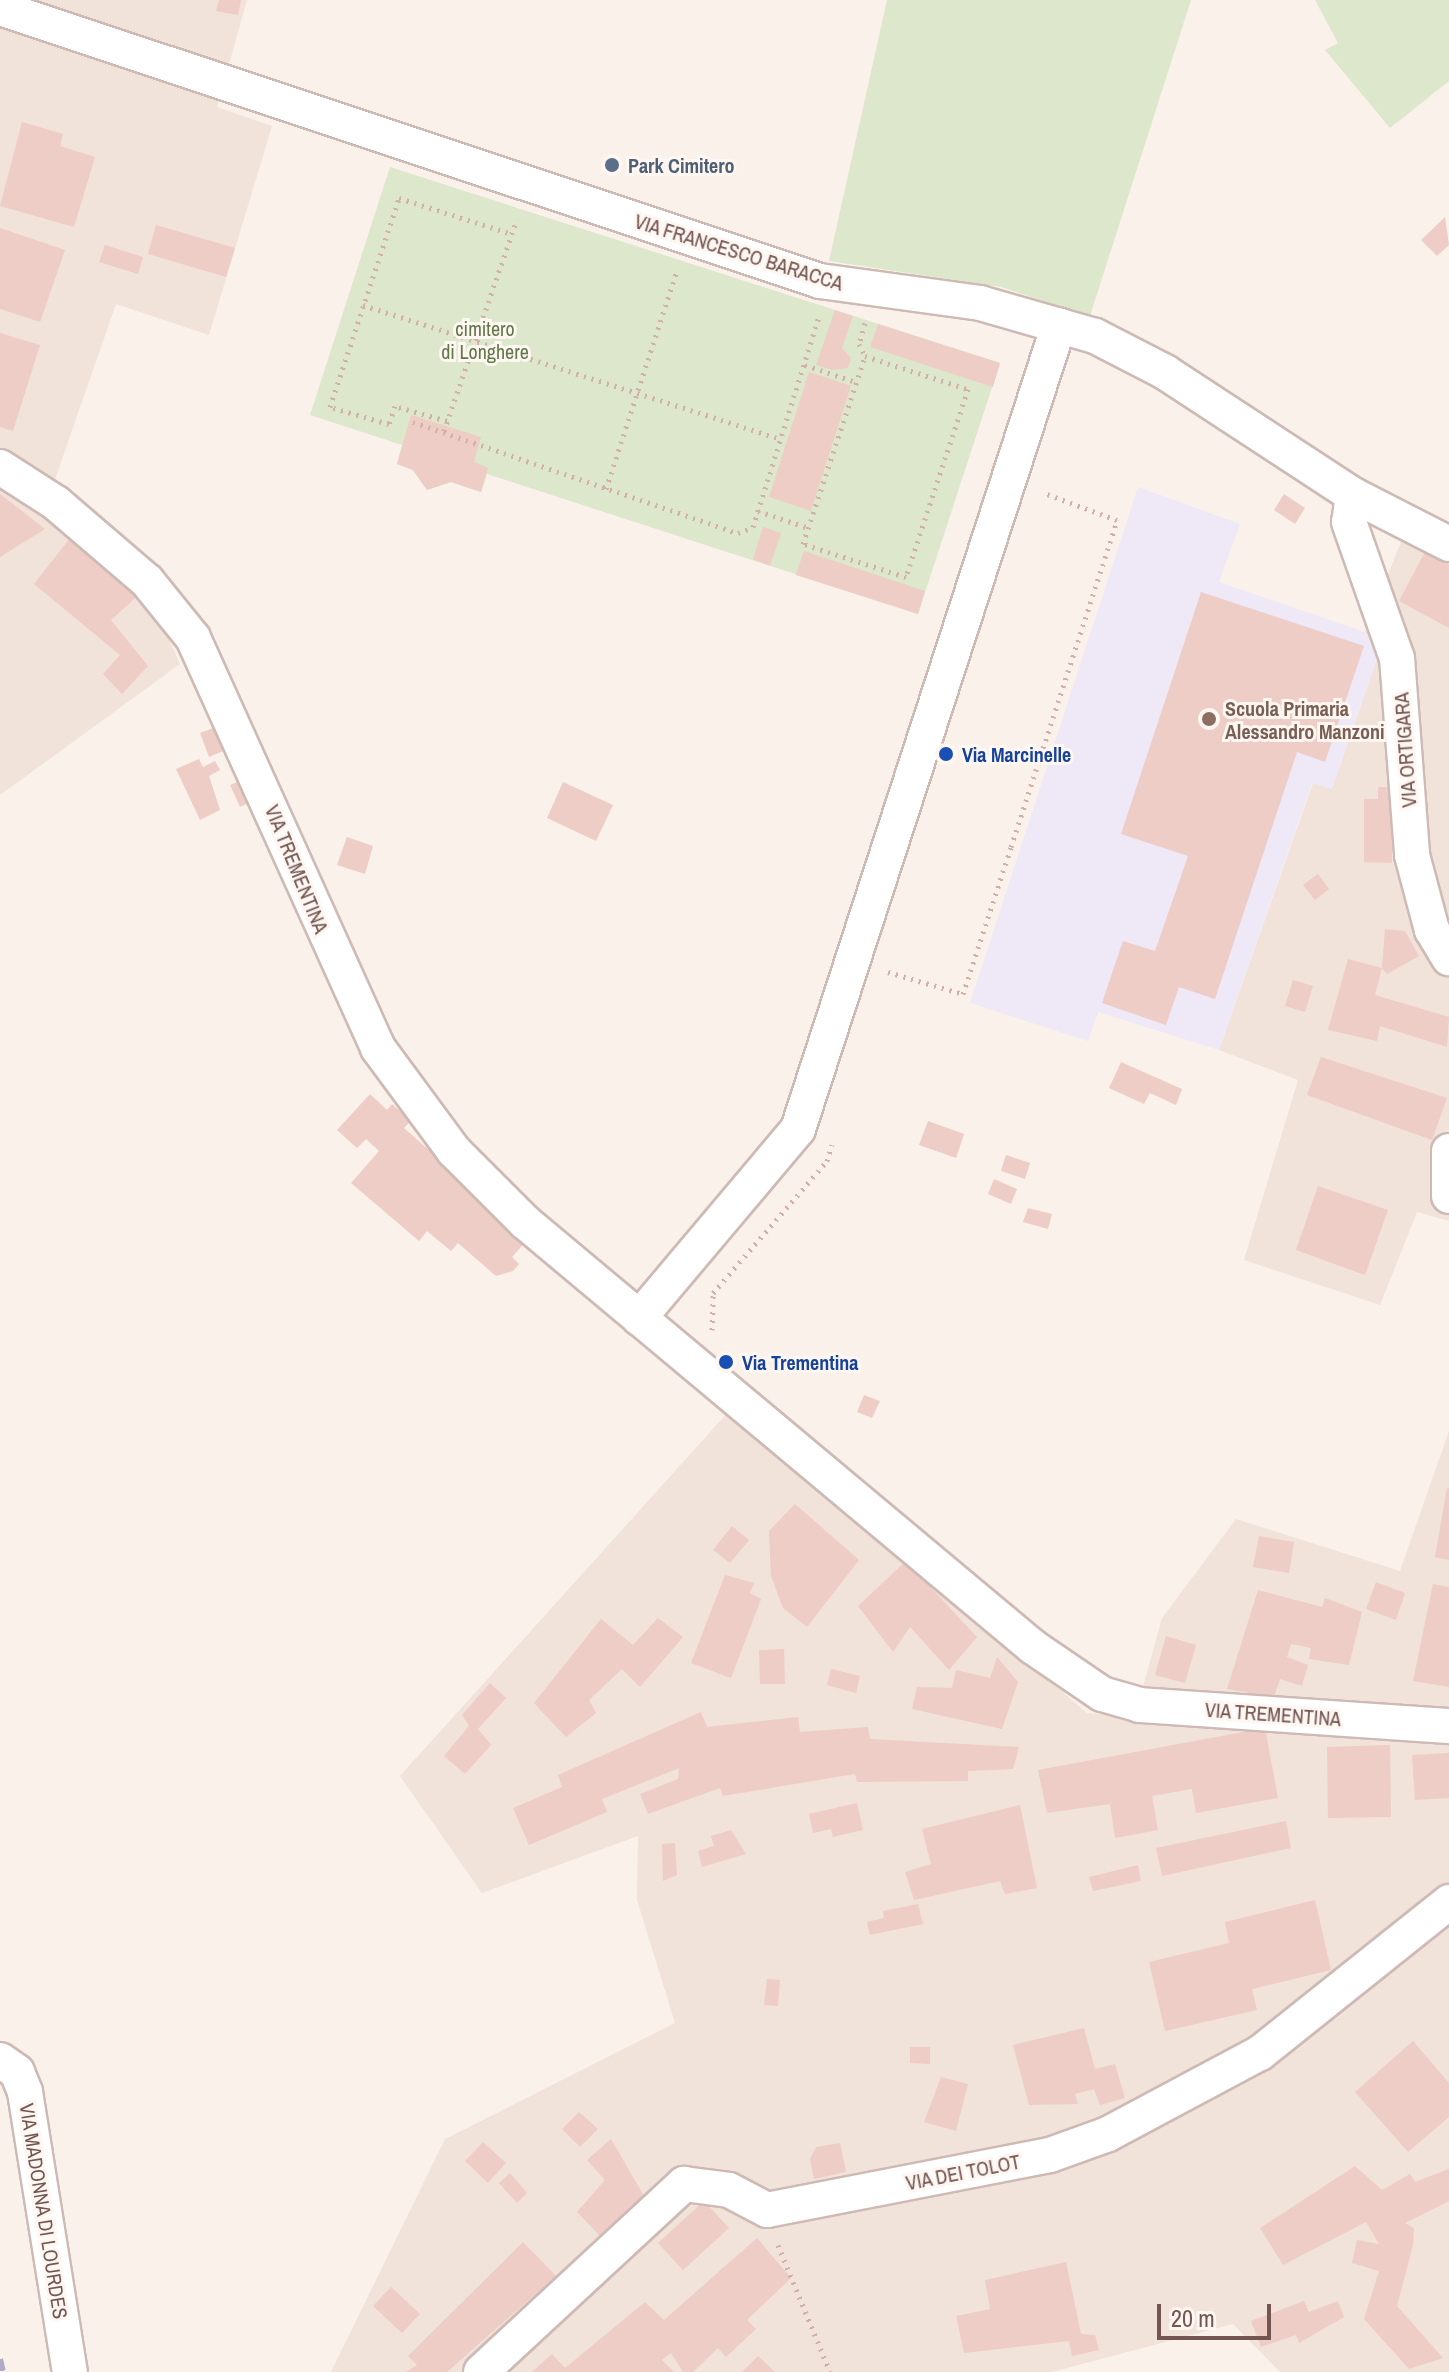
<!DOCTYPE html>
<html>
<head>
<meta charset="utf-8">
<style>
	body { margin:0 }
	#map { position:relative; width:1449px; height:2372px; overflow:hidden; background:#faf1eb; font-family:"Archivo Narrow",sans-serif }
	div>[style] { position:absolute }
	.residential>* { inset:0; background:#f1e2da }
	.education>* { inset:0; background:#eee8f7 }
	.green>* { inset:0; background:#dce7cb }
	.building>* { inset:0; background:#edcdc6 }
	.path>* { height:5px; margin-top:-2.5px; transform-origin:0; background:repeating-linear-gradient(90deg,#d2afa9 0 2px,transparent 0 8px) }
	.roads { filter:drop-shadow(2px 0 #cebab5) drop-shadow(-2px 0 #cebab5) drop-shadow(0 2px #cebab5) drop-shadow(0 -2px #cebab5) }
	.minor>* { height:34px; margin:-17px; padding:0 17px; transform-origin:17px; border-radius:17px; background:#fff }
	.rail>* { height:6px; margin-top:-3px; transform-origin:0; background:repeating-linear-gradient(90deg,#b2aac4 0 12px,transparent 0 20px) }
	.dots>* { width:22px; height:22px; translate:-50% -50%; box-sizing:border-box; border:4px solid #fdf6f1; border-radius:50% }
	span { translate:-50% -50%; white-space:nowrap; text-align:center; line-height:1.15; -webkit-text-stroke:6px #fdf6f1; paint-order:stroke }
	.service-label { font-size:20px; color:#4e5e75; font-weight:700 }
	.left { translate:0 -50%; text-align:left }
	.street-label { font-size:20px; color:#735551 }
	.park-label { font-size:20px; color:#61774a }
	.education-label { font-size:20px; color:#785e54; font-weight:700 }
	.transit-label { font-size:20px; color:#164399; font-weight:700 }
	.scale { position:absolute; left:1157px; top:2304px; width:114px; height:36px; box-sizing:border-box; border:4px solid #735551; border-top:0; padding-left:10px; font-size:24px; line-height:28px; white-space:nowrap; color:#735551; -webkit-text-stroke:6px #fdf6f1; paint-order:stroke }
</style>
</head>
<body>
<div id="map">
	<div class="residential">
		<i style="clip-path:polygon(0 0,247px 0,217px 107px,272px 126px,209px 335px,116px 304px,46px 505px,146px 588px,180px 664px,0 795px)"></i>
		<i style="clip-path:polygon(1405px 532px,1449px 557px,1449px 1221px,1417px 1212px,1380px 1305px,1244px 1260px,1298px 1080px,1219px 1050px,1313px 783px,1332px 789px,1378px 656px,1365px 632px)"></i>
		<i style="clip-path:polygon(731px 1409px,1087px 1713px,1449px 1743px,1449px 2372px,1280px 2372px,1233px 2324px,1052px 2372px,331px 2372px,445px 2139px,675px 2023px,637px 1900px,638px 1836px,482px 1893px,400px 1776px)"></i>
		<i style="clip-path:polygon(1449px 1431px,1449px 1709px,1143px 1687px,1162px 1618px,1236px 1519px,1400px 1571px)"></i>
	</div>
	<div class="education">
		<i style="clip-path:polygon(1138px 487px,1240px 524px,1219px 582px,1365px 632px,1378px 656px,1332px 789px,1312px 783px,1219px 1050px,1098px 1012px,1088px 1041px,970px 1003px)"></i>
	</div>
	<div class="green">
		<i style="clip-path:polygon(887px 0,1191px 0,1090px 316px,1001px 287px,829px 261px)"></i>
		<i style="clip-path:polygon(1315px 0,1449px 0,1449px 81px,1390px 128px,1325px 50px,1338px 43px)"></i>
		<i style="clip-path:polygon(390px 167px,1000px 363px,918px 614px,487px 474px,481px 492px,451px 482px,427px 490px,413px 470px,397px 464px,402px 445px,310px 415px)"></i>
	</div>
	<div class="building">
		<i style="clip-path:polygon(219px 0,241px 0,238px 15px,216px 11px)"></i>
		<i style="clip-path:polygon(22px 122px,63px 134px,60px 146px,95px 157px,74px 227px,0 206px)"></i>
		<i style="clip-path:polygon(1445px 217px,1449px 245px,1437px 256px,1421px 240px)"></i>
		<i style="clip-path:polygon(156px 225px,235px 248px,226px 277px,148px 254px)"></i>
		<i style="clip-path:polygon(0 228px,65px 250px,40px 322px,0 309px)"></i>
		<i style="clip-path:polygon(105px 245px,143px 257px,138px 274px,99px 262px)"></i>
		<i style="clip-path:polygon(835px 310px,853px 316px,842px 348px,851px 358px,848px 368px,833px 370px,816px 365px)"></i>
		<i style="clip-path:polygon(878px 324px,1000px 363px,993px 387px,870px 347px)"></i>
		<i style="clip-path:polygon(0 333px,40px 345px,13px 431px,0 427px)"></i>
		<i style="clip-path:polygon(809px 372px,851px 386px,811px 511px,769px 497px)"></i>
		<i style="clip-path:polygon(411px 415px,481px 437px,474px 462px,488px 468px,481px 492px,451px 482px,427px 490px,413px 470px,397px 464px)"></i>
		<i style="clip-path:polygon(0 494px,45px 529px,0 557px)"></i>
		<i style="clip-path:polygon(1284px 494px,1305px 508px,1295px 524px,1274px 510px)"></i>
		<i style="clip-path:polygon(763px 527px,781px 533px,770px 566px,753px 559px)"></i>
		<i style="clip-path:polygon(74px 533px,144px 590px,111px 620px,148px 666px,122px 694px,103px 674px,120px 655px,34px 584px)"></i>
		<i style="clip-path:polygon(804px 551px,925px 591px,918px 614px,796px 575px)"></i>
		<i style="clip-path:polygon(1425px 552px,1449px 564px,1449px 628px,1399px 601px)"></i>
		<i style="clip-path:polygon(1201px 592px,1364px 646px,1325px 762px,1297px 752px,1215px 999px,1179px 987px,1166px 1025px,1102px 1003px,1123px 941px,1155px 951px,1188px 856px,1121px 834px)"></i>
		<i style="clip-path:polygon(224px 724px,233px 747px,209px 757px,200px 733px)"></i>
		<i style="clip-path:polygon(199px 759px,203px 767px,215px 761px,220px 770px,209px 776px,220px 810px,200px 820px,176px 769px)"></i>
		<i style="clip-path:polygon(252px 776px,261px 797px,240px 807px,230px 785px)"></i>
		<i style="clip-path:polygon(563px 782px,613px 805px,596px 841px,547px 818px)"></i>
		<i style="clip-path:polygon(1378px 787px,1393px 787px,1392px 863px,1364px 862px,1364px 799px,1378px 799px)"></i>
		<i style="clip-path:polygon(347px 837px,373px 846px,365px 874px,337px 865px)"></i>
		<i style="clip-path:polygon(1318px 874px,1329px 889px,1315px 900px,1303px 885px)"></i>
		<i style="clip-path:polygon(1385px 929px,1405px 931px,1419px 956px,1387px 974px,1382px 968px,1375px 995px,1449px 1017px,1447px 1047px,1380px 1026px,1377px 1041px,1328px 1030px,1348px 959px,1382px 968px)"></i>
		<i style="clip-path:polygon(1293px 980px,1313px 986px,1305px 1012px,1285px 1006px)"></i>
		<i style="clip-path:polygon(1321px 1057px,1447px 1098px,1432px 1140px,1307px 1095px)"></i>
		<i style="clip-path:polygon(1121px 1062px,1182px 1089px,1176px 1105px,1150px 1093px,1144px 1104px,1109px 1088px)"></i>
		<i style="clip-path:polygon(370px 1094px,387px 1110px,392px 1104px,411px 1121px,404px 1128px,529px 1238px,512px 1257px,519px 1264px,513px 1271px,496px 1276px,458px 1243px,451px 1251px,427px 1231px,419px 1241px,351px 1183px,379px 1151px,366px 1139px,357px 1148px,337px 1130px)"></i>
		<i style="clip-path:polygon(928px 1121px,964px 1134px,956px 1158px,919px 1145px)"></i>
		<i style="clip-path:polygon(1006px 1155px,1030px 1163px,1025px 1179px,1001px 1171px)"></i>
		<i style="clip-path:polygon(994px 1179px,1017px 1189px,1011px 1204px,988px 1194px)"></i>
		<i style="clip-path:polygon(1318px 1186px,1388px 1210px,1365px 1275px,1296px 1250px)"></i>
		<i style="clip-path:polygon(1028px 1208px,1052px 1214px,1048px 1229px,1023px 1222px)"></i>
		<i style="clip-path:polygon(864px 1395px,880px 1401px,872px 1418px,857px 1412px)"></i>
		<i style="clip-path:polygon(1447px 1488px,1449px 1489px,1449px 1560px,1435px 1557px)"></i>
		<i style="clip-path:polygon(795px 1504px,859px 1560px,807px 1627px,783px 1608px,771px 1576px,769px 1531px)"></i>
		<i style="clip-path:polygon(732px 1526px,749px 1540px,730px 1563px,713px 1550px)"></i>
		<i style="clip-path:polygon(1259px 1536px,1294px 1542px,1289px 1573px,1253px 1567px)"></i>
		<i style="clip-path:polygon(906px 1561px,977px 1637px,949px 1670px,910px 1627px,893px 1652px,858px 1606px)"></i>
		<i style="clip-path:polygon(725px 1575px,754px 1583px,750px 1593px,761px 1599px,731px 1678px,691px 1663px)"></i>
		<i style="clip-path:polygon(1376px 1582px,1405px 1593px,1396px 1620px,1366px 1609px)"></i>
		<i style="clip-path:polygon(1433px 1584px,1449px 1587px,1449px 1687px,1413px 1681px)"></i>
		<i style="clip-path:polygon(1258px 1590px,1322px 1607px,1325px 1598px,1362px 1612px,1349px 1665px,1309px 1659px,1311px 1648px,1291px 1644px,1287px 1657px,1308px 1665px,1302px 1686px,1280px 1679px,1274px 1697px,1227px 1689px)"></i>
		<i style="clip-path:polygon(658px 1618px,683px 1637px,640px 1687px,622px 1669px,589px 1700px,596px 1713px,566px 1737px,534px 1703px,601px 1619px,633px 1645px)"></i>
		<i style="clip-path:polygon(1166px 1636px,1196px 1645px,1185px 1683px,1155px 1675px)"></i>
		<i style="clip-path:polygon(784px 1649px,785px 1684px,760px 1684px,759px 1650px)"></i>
		<i style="clip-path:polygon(997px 1657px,1018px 1682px,1002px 1729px,912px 1709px,917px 1687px,952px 1688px,956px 1670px,990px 1678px)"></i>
		<i style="clip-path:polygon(831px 1669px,860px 1676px,856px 1693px,827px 1685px)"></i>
		<i style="clip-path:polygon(490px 1683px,506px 1698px,478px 1729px,491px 1745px,465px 1774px,444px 1756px,469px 1726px,462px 1715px)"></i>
		<i style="clip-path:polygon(701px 1712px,707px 1727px,798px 1717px,800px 1732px,868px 1727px,870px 1739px,1019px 1747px,1013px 1769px,968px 1771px,968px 1781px,857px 1782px,855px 1774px,723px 1796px,720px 1788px,648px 1814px,640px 1794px,678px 1779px,679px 1768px,602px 1799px,607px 1812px,529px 1845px,513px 1808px,562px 1787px,558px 1775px)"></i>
		<i style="clip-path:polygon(1265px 1728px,1278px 1798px,1196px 1813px,1192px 1789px,1152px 1796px,1158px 1830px,1115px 1838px,1110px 1804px,1047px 1813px,1038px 1770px)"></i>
		<i style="clip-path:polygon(1390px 1745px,1391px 1817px,1328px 1818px,1327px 1747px)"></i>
		<i style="clip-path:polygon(1449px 1753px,1449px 1798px,1415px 1800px,1412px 1755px)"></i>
		<i style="clip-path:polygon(857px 1803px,863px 1830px,833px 1837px,831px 1829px,813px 1833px,809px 1814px)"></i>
		<i style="clip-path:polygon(1020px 1805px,1037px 1888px,1005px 1894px,1000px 1881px,914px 1900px,905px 1872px,931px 1864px,922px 1829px)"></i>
		<i style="clip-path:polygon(1286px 1821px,1291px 1848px,1162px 1876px,1156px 1848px)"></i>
		<i style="clip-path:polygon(731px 1830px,746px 1854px,702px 1867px,698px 1851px,714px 1846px,711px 1836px)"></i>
		<i style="clip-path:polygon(675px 1843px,677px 1875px,663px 1881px,662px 1844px)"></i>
		<i style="clip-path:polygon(1138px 1865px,1141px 1881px,1093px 1891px,1089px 1877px)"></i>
		<i style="clip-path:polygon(1315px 1900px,1331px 1970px,1252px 1989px,1257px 2010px,1165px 2031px,1149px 1962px,1229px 1943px,1225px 1922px)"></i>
		<i style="clip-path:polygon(918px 1904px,923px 1924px,870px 1935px,867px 1922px,884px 1918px,883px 1911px)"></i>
		<i style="clip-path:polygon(767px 1979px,780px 1980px,778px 2006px,764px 2005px)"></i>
		<i style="clip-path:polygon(1084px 2028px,1095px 2069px,1115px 2064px,1125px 2098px,1100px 2105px,1094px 2089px,1075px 2094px,1078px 2104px,1029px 2105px,1013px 2045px)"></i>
		<i style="clip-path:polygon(1413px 2041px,1449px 2083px,1449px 2117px,1408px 2152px,1355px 2092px)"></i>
		<i style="clip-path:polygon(910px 2047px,930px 2047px,930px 2064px,910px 2063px)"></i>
		<i style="clip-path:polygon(941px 2077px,968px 2084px,956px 2131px,924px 2122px)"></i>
		<i style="clip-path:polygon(579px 2112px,598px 2129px,580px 2147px,562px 2129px)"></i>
		<i style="clip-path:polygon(611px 2139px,644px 2196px,600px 2236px,577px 2212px,605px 2180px,587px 2160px)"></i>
		<i style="clip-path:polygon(483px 2142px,506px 2163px,488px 2183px,465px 2161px)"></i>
		<i style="clip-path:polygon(840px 2143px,846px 2172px,814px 2179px,810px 2159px,816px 2147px)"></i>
		<i style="clip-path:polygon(1355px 2166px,1382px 2190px,1410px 2174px,1415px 2182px,1449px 2169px,1449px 2201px,1405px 2223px,1414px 2228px,1413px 2245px,1397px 2306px,1443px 2358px,1409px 2369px,1364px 2319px,1379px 2271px,1352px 2263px,1357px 2240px,1379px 2244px,1366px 2222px,1283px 2265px,1260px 2228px)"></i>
		<i style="clip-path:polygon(510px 2173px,527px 2193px,517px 2203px,499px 2183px)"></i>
		<i style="clip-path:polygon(704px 2201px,729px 2228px,683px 2270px,658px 2243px)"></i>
		<i style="clip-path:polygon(757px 2238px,791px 2278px,747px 2320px,756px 2329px,726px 2357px,718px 2348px,693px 2372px,683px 2372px,671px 2353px,662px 2360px,674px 2372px,532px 2372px,552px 2354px,565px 2368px,645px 2302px,664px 2320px)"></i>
		<i style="clip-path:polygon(523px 2242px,556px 2276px,447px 2372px,406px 2372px,417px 2365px,408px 2356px)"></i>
		<i style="clip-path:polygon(1066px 2262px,1081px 2334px,1095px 2335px,1099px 2350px,1072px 2356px,1069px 2341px,964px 2353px,956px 2316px,990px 2309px,985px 2280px)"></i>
		<i style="clip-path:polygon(391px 2287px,420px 2314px,402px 2333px,373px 2306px)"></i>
		<i style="clip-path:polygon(1304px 2301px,1309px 2312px,1338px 2301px,1344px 2317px,1299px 2343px,1296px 2335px,1261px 2347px,1251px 2321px)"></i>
		<i style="clip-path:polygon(758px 2356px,775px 2372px,742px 2372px)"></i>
	</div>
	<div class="path">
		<i style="left:363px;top:305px;width:439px;rotate:17.8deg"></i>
		<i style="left:865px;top:323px;width:22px;rotate:106deg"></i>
		<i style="left:859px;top:344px;width:13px;rotate:63deg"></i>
		<i style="left:865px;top:356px;width:108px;rotate:17.8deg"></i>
		<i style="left:968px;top:389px;width:198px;rotate:108.3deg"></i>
		<i style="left:906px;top:577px;width:108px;rotate:-162.2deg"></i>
		<i style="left:803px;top:544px;width:198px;rotate:-71.7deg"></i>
		<i style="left:805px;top:365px;width:54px;rotate:18.4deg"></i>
		<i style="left:447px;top:421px;width:54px;rotate:-163.9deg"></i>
		<i style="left:395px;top:406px;width:19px;rotate:108deg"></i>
		<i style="left:389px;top:424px;width:61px;rotate:-163.9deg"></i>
		<i style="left:330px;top:407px;width:220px;rotate:-71.7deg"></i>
		<i style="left:399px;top:198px;width:115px;rotate:17.7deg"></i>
		<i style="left:413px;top:422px;width:343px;rotate:18.9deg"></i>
		<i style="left:738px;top:533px;width:16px;rotate:-22deg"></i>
		<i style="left:753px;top:527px;width:220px;rotate:-72.6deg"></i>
		<i style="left:444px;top:431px;width:224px;rotate:-71deg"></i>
		<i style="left:606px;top:489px;width:230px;rotate:-72deg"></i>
		<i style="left:758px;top:511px;width:54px;rotate:18.4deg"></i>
		<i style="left:888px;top:972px;width:78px;rotate:16.3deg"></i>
		<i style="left:963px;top:994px;width:155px;rotate:-71.9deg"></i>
		<i style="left:1011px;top:847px;width:344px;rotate:-72deg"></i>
		<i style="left:1117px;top:520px;width:78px;rotate:-159.7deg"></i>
		<i style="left:712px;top:1330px;width:37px;rotate:-88deg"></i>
		<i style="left:713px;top:1293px;width:174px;rotate:-49.2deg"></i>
		<i style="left:827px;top:1161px;width:17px;rotate:-73deg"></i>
		<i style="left:778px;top:2245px;width:137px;rotate:67.7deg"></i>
	</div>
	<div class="roads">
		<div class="minor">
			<i style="left:0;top:8px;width:864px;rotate:18.41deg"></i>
			<i style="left:820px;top:281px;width:162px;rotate:7.8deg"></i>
			<i style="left:980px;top:303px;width:120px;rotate:16deg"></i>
			<i style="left:1095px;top:336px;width:79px;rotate:27.2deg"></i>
			<i style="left:1165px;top:372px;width:225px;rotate:33.2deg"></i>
			<i style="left:1353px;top:495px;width:108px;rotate:27deg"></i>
			<i style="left:0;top:467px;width:67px;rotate:32.7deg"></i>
			<i style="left:56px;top:503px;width:120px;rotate:40.6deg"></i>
			<i style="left:147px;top:581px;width:73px;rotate:51.1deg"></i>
			<i style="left:193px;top:638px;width:450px;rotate:65.7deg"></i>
			<i style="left:378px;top:1048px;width:128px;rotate:53.6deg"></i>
			<i style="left:454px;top:1151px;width:100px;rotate:45deg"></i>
			<i style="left:525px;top:1222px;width:662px;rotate:39.92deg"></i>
			<i style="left:1033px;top:1647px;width:83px;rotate:34.3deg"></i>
			<i style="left:1102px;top:1694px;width:40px;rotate:16deg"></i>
			<i style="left:1140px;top:1705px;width:310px;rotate:3.9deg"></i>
			<i style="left:1353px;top:495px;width:27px;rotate:98deg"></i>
			<i style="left:1349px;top:522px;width:144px;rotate:70.6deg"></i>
			<i style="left:1397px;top:658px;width:198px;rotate:85.6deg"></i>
			<i style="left:1412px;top:855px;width:78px;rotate:75.1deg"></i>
			<i style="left:1432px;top:930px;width:33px;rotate:59deg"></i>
			<i style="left:1449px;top:1151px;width:45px;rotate:90deg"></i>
			<i style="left:639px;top:1318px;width:247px;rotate:-49.9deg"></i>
			<i style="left:798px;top:1129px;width:845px;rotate:-72.02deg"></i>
			<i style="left:0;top:2060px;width:21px;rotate:35deg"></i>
			<i style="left:17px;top:2072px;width:22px;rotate:68deg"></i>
			<i style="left:25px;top:2092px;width:284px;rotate:80.9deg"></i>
			<i style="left:481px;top:2372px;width:277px;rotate:-42.8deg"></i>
			<i style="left:684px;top:2184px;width:45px;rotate:7.6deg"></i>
			<i style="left:729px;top:2190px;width:43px;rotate:27.8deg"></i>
			<i style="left:767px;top:2210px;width:288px;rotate:-11deg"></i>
			<i style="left:1050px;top:2155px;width:62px;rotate:-19.9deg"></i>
			<i style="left:1108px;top:2134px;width:172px;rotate:-28.1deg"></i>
			<i style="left:1260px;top:2053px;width:242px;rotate:-38.6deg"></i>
		</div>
	</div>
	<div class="rail">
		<i style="left:0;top:2359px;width:13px;rotate:77deg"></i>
	</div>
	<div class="dots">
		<i style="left:612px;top:165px;background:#5c6f8a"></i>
		<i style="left:1209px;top:719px;background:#8d6e63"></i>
		<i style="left:946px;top:754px;background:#1a4fb4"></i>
		<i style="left:726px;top:1362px;background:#1a4fb4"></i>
	</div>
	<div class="service-label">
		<span class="left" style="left:628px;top:165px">Park Cimitero</span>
	</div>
	<div class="street-label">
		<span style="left:739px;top:252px;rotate:17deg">VIA FRANCESCO BARACCA</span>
		<span style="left:1405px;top:750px;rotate:-94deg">VIA ORTIGARA</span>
		<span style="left:297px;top:869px;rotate:68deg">VIA TREMENTINA</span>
		<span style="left:1273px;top:1714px;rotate:4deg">VIA TREMENTINA</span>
		<span style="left:963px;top:2172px;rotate:-11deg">VIA DEI TOLOT</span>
		<span style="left:44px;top:2211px;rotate:81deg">VIA MADONNA DI LOURDES</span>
	</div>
	<div class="park-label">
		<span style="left:485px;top:340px">cimitero<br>di Longhere</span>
	</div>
	<div class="education-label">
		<span class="left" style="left:1225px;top:720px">Scuola Primaria<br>Alessandro Manzoni</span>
	</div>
	<div class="transit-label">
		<span class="left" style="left:962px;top:754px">Via Marcinelle</span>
		<span class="left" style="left:742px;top:1362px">Via Trementina</span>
	</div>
	<div class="scale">20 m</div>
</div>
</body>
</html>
